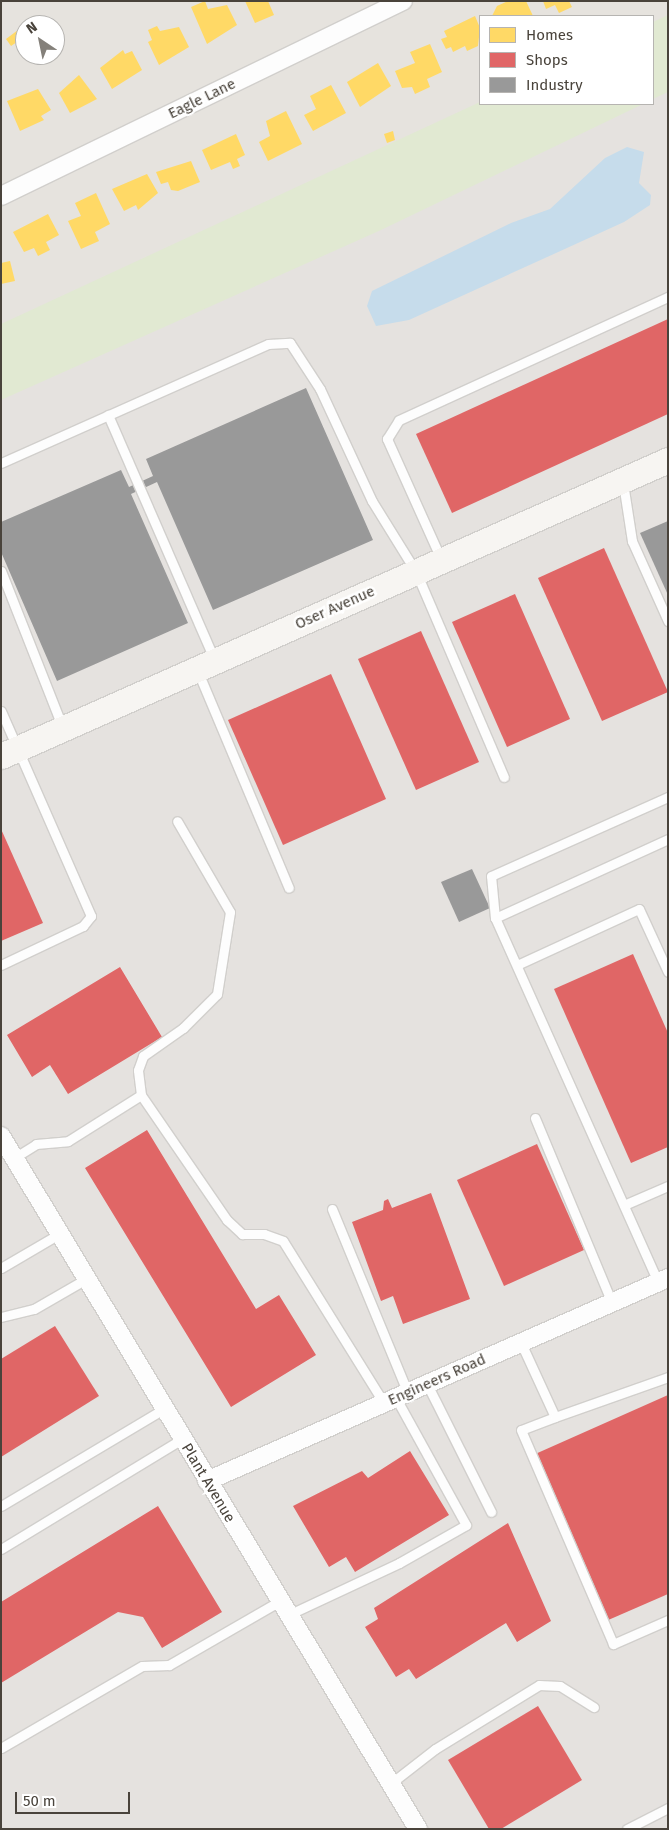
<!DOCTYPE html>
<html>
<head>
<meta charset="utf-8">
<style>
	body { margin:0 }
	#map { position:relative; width:669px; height:1830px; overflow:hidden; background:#f3f1ef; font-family:"Fira Sans",sans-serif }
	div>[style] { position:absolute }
	.residential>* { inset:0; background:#e6e3de }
	.industrial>* { inset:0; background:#e5e2df }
	.green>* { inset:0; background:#e1e9d2 }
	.water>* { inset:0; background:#c6dceb }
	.homes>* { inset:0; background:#ffd966 }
	.shops>* { inset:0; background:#e06666 }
	.industry>* { inset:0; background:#999 }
	.roads { filter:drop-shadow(1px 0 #d1cfcc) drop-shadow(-1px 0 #d1cfcc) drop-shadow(0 1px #d1cfcc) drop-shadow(0 -1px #d1cfcc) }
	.lane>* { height:9px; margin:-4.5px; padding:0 4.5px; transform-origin:4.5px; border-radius:4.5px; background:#fdfdfd }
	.street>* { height:18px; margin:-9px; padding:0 9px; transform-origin:9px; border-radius:9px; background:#fdfdfd }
	.secondary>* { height:25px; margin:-12.5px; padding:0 12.5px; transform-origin:12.5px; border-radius:12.5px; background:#f7f5f2 }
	span { translate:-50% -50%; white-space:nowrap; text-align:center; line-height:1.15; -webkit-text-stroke:5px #fff; paint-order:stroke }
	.street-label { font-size:15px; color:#49433b }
	.frame { position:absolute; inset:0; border:2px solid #49433b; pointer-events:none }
	.legend { position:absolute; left:479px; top:15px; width:175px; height:90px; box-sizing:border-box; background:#fff; border:1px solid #b6b4b1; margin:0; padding:6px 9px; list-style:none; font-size:15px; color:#49433b }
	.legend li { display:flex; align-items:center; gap:10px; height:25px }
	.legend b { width:25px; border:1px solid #b6b4b1 }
	.north { position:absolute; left:15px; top:15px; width:50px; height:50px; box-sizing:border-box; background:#fff; border:1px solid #b6b4b1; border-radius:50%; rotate:326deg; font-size:14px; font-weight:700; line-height:20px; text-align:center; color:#49433b }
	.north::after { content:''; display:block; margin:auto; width:18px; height:22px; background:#84807a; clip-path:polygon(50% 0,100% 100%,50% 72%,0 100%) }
	.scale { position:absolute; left:15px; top:1792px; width:115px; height:22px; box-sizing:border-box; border:2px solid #49433b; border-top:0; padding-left:6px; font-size:15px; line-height:18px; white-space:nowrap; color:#49433b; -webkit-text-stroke:4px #fff; paint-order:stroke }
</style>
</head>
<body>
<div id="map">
	<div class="residential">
		<i style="clip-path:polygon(evenodd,1px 1px,668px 1px,668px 54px,653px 60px,653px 16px,480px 16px,480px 104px,1px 341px,1px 1px,25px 25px,55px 25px,55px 55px,25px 55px,25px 25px)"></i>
	</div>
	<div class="industrial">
		<i style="clip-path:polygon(668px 54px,668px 1829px,1px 1829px,1px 341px,552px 104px,653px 104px,653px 60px)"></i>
	</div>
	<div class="green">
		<i style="clip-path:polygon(668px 15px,668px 92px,653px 99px,653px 22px)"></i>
		<i style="clip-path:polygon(480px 102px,643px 104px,381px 230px,1px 400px,1px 324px)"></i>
	</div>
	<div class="water">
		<i style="clip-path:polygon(627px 147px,644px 152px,639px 183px,651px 195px,650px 205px,624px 222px,409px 320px,376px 326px,367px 306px,372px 291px,511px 223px,550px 209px,605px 158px)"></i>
	</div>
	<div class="homes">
		<i style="clip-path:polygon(205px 1px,208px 9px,227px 5px,237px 25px,207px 44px,191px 7px)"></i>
		<i style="clip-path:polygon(245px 1px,268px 1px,274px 15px,255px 23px)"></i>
		<i style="clip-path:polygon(508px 1px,526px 1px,533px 16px,492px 16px,497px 6px)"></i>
		<i style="clip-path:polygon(543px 1px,569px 1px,572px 7px,559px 13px,555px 5px,546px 9px)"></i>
		<i style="clip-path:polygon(475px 16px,480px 28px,478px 46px,467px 51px,465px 46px,453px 52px,451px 47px,446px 49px,441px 39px,447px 37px,444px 31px)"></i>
		<i style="clip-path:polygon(157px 26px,160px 31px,179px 27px,189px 47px,159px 65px,148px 42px,152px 40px,148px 30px)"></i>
		<i style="clip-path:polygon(18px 30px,23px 38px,11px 46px,6px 39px)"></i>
		<i style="clip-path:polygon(430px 44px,442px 72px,427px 79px,430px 87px,415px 94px,412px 87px,402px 88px,395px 71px,415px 63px,410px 52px)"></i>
		<i style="clip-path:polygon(123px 50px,125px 54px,132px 51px,142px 70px,112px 89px,100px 68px)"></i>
		<i style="clip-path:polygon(378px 63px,391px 86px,360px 107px,347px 82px)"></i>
		<i style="clip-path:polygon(79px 75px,97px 99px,70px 113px,59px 93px)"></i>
		<i style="clip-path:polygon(331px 85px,346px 113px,313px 131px,304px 115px,316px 109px,310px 96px)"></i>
		<i style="clip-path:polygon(38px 89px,51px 110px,41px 116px,44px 120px,20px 131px,7px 101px)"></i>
		<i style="clip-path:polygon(286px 111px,302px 144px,268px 161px,259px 142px,270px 136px,266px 121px)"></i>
		<i style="clip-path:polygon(393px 131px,395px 140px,387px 143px,384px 134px)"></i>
		<i style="clip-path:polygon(236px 134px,245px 155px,237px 159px,240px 166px,233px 169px,230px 162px,211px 170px,202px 150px)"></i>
		<i style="clip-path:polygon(191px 161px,200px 182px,178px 191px,171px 190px,168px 182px,161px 184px,156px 172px)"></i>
		<i style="clip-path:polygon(147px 174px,158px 193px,138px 210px,136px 205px,124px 211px,112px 189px)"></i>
		<i style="clip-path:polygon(96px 193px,110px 224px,95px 232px,99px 241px,81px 249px,68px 221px,81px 216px,75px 203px)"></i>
		<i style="clip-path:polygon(48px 214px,59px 235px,46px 242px,50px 250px,38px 256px,34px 248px,24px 252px,13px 232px)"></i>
		<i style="clip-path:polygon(10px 261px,15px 281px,1px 284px,1px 263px)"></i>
	</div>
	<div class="shops">
		<i style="clip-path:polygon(668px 319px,668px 414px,452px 513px,416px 434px)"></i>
		<i style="clip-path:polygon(604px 548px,668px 692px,602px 721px,538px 578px)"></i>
		<i style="clip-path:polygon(515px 594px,570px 719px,507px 747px,452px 622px)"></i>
		<i style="clip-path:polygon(421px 631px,479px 762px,416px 790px,358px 659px)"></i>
		<i style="clip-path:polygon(331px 674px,386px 799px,283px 845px,228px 720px)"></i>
		<i style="clip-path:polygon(1px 829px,43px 923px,1px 941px)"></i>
		<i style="clip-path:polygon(633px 954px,668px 1033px,668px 1147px,631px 1163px,554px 989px)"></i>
		<i style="clip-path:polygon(120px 967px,162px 1037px,68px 1094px,50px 1065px,32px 1077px,7px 1035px)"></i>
		<i style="clip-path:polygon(147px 1130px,256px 1309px,279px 1295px,316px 1355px,231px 1407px,85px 1168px)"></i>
		<i style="clip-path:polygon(537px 1144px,584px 1250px,504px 1286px,457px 1180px)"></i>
		<i style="clip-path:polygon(431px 1193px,470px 1299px,403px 1324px,393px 1296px,381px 1301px,352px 1222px,383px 1210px,384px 1201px,388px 1199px,392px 1208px)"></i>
		<i style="clip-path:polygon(55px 1326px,99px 1396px,1px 1457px,1px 1359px)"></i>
		<i style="clip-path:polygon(668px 1395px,668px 1594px,606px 1621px,533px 1455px)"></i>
		<i style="clip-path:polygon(410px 1451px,449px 1515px,355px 1572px,346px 1557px,329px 1567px,293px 1506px,362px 1471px,368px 1478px)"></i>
		<i style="clip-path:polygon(158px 1506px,222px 1612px,162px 1648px,143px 1617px,118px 1612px,1px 1683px,1px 1602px)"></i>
		<i style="clip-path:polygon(508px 1523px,551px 1621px,517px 1642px,506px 1623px,416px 1679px,409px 1669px,396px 1677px,365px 1627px,378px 1619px,374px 1608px)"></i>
		<i style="clip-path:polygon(538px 1706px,582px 1780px,501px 1829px,489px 1829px,448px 1760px)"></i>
	</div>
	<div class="industry">
		<i style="clip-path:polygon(306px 388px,373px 540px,213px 610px,157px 482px,131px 494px,188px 623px,57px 681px,1px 552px,1px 522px,121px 470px,129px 487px,153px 476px,146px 459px)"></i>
		<i style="clip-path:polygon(668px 521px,668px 595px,640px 533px)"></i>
		<i style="clip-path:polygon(472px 869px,490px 908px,459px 922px,441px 882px)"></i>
	</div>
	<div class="roads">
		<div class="lane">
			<i style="left:108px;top:415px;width:266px;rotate:66.5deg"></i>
			<i style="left:1px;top:463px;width:292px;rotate:-24deg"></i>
			<i style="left:268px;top:344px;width:22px;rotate:-3deg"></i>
			<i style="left:290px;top:343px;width:55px;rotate:56.9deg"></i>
			<i style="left:320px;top:389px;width:123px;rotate:65.1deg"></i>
			<i style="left:372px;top:501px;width:84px;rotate:58.2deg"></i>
			<i style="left:416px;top:572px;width:223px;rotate:66.8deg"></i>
			<i style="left:623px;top:483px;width:59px;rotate:81.2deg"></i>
			<i style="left:632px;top:541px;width:88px;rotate:65.8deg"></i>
			<i style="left:441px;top:559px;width:132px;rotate:-114.2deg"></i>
			<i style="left:387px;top:439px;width:22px;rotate:-58deg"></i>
			<i style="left:399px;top:420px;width:296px;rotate:-24.6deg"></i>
			<i style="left:1px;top:571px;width:169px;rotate:68.5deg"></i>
			<i style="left:198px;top:672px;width:234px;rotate:67.2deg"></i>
			<i style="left:1px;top:711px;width:224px;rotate:66.3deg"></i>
			<i style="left:91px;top:916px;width:13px;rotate:129deg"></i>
			<i style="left:83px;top:926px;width:91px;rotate:154.6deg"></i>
			<i style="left:495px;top:918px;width:190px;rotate:-24.5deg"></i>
			<i style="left:517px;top:965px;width:134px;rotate:-24.7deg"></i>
			<i style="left:639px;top:909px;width:69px;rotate:65.3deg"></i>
			<i style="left:141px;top:1095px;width:25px;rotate:-97deg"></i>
			<i style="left:138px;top:1070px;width:15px;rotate:-70deg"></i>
			<i style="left:143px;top:1056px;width:49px;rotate:-35deg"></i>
			<i style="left:183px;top:1028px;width:48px;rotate:-45deg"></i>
			<i style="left:217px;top:994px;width:83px;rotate:-81deg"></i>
			<i style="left:230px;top:912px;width:105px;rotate:-120.2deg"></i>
			<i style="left:535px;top:1118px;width:200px;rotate:67.4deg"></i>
			<i style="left:14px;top:1158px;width:26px;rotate:-32deg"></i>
			<i style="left:36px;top:1144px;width:32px;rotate:-5deg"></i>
			<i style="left:68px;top:1141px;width:86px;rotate:-32.2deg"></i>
			<i style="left:141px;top:1095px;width:152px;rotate:55.5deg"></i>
			<i style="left:227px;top:1220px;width:21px;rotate:43deg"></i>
			<i style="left:242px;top:1234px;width:22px"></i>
			<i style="left:264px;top:1234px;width:20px;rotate:20deg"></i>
			<i style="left:283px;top:1241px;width:191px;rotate:58.1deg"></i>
			<i style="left:624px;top:1205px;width:48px;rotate:-23.4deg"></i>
			<i style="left:332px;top:1209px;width:199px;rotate:67.6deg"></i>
			<i style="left:1px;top:1268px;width:67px;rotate:-30.4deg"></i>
			<i style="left:658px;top:1282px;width:399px;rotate:-114.1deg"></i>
			<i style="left:495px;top:918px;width:42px;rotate:-95.4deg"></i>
			<i style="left:491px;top:876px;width:194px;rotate:-24.1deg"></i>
			<i style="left:1px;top:1317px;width:34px;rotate:-14deg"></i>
			<i style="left:34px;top:1309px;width:60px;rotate:-30deg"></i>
			<i style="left:521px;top:1343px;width:81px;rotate:65.3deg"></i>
			<i style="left:555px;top:1417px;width:36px;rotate:159deg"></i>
			<i style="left:521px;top:1430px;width:233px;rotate:66.7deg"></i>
			<i style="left:613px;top:1644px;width:60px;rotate:-23.6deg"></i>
			<i style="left:427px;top:1384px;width:143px;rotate:63.4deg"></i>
			<i style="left:555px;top:1417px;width:120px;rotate:-19.5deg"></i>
			<i style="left:1px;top:1506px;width:190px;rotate:-30.8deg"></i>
			<i style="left:1px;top:1549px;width:212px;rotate:-31.3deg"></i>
			<i style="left:288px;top:1615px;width:123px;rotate:-25.1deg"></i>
			<i style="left:399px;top:1563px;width:77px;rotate:-29.6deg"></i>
			<i style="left:466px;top:1525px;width:145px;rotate:-118.9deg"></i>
			<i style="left:1px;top:1748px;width:163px;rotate:-30.2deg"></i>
			<i style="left:142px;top:1666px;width:27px;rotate:-2deg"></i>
			<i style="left:169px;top:1665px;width:128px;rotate:-30deg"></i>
			<i style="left:390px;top:1784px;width:57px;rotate:-37.9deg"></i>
			<i style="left:435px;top:1749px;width:122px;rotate:-31.6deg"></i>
			<i style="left:539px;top:1685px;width:21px;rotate:3deg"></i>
			<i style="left:560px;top:1686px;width:40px;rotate:32deg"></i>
			<i style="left:627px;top:1829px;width:46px;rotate:-27.1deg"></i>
		</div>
		<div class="street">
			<i style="left:1px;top:196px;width:447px;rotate:-25.9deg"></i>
			<i style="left:1px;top:1136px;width:809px;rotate:58.96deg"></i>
			<i style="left:207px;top:1481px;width:504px;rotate:-23.77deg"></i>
		</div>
		<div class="secondary">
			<i style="left:1px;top:756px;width:730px;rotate:-23.93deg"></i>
		</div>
	</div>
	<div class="street-label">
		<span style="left:202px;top:99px;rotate:-26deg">Eagle Lane</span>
		<span style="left:335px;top:608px;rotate:-24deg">Oser Avenue</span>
		<span style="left:437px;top:1380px;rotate:-24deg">Engineers Road</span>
		<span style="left:208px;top:1483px;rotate:59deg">Plant Avenue</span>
	</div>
	<div class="frame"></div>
	<ul class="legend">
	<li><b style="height:14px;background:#ffd966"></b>Homes</li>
	<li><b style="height:14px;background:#e06666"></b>Shops</li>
	<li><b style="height:14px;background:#999"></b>Industry</li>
	</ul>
	<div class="north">N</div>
	<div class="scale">50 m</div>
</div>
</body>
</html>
